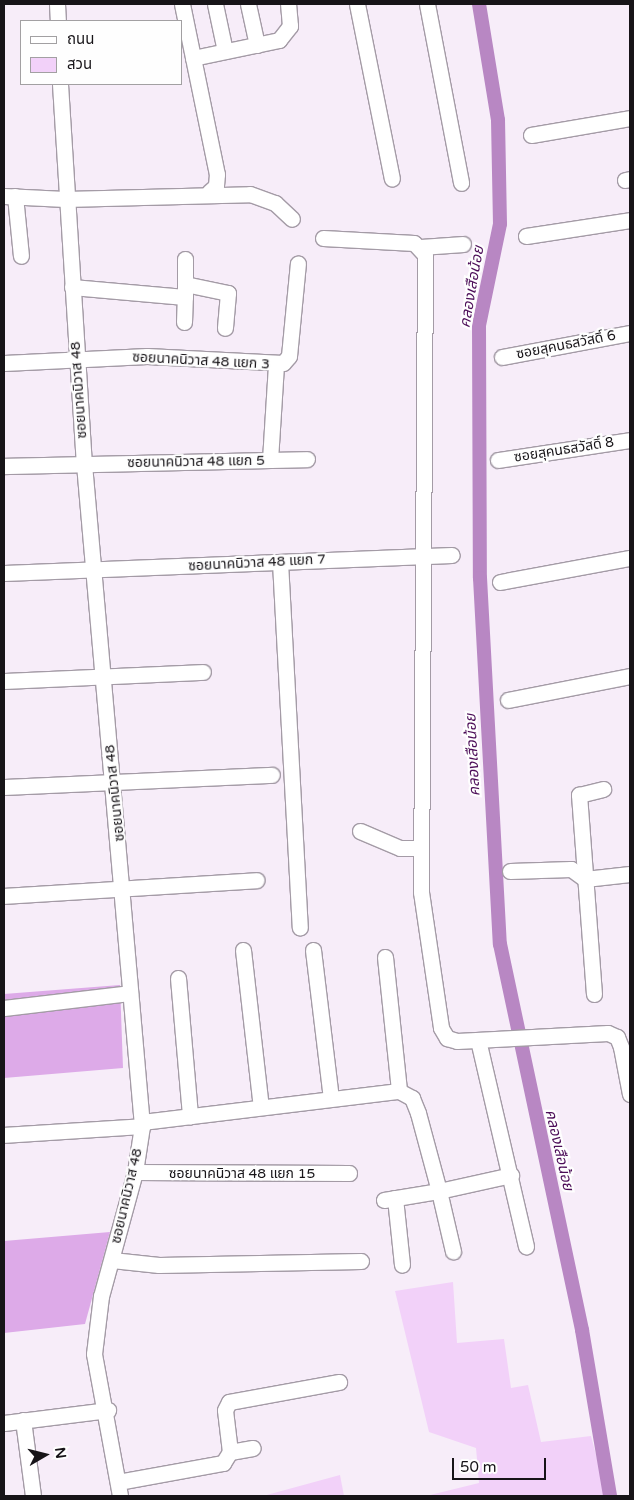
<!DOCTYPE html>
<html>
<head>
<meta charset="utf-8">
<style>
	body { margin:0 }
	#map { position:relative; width:634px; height:1500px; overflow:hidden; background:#f7edf9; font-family:"Varela Round","Noto Sans Thai",sans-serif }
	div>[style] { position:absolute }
	.green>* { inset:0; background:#f2d1f9 }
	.forest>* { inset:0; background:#ddaae8 }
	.canal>* { height:14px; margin:-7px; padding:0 7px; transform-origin:7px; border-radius:7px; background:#b887c3 }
	.roads { filter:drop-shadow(1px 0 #a49ba6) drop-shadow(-1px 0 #a49ba6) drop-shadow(0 1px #a49ba6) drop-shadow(0 -1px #a49ba6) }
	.minor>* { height:15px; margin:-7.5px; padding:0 7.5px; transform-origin:7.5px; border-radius:7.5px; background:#fff }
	span { translate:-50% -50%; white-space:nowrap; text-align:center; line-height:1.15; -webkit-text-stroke:4.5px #fefefe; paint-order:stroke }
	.street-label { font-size:14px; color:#171418 }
	.water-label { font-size:15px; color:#4c0d58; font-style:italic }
	.frame { position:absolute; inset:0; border:5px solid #171418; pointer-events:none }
	.legend { position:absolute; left:20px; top:20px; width:162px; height:65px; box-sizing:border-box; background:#fefefe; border:1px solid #a2a0a2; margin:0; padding:6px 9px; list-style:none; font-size:15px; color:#171418 }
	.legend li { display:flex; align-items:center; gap:10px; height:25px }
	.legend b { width:25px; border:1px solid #a2a0a2 }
	.north { position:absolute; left:20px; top:1430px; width:50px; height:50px; -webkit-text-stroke:4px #fefefe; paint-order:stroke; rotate:82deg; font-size:14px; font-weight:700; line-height:20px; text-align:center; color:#171418 }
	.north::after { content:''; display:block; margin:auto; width:18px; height:22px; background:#171418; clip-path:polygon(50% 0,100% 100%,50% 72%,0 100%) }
	.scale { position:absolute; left:452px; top:1458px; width:94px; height:22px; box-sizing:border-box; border:2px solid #171418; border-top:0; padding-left:6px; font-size:15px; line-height:18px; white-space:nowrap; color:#171418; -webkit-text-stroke:4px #fefefe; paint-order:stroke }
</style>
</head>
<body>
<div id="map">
	<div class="green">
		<i style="clip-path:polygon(453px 1282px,457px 1343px,504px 1339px,511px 1388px,528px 1385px,541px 1442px,591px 1436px,607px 1496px,426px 1496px,479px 1483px,476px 1448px,429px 1432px,395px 1291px)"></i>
		<i style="clip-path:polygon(340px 1475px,344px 1496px,263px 1496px)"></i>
	</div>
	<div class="forest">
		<i style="clip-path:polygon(120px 985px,123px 1068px,4px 1078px,4px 994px)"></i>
		<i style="clip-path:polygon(110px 1232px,85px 1324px,4px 1333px,4px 1241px)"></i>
	</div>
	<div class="canal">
		<i style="left:479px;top:4px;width:118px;rotate:80.7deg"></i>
		<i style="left:498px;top:120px;width:104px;rotate:88.9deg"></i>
		<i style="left:500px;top:224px;width:103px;rotate:101.7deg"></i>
		<i style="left:479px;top:325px;width:253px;rotate:89.8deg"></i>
		<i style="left:480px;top:578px;width:367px;rotate:86.9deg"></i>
		<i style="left:500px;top:944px;width:395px;rotate:78deg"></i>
		<i style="left:582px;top:1330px;width:168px;rotate:80.4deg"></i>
	</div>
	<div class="roads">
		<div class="minor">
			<i style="left:57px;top:4px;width:17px;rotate:87deg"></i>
			<i style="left:182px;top:4px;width:174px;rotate:78.4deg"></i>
			<i style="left:217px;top:174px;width:12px;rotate:95deg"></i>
			<i style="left:216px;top:186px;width:9px;rotate:139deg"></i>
			<i style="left:215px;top:4px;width:48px;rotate:78deg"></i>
			<i style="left:248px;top:4px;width:42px;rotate:77.6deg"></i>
			<i style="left:357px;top:4px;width:178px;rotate:78.7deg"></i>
			<i style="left:427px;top:4px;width:182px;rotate:79.2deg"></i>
			<i style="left:193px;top:58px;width:88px;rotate:-11.8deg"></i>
			<i style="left:279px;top:40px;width:18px;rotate:-52deg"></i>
			<i style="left:290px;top:26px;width:22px;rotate:-95deg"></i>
			<i style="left:60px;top:84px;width:381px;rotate:86.4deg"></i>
			<i style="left:84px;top:464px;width:665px;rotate:84.99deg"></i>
			<i style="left:142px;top:1126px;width:47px;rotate:98.7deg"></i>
			<i style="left:135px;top:1172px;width:129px;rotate:105.3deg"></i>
			<i style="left:101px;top:1296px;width:58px;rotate:96.9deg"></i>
			<i style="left:94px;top:1354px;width:144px;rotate:79.6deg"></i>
			<i style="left:531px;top:135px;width:100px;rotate:-9.7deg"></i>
			<i style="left:625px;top:180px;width:5px;rotate:-11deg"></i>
			<i style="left:4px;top:196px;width:61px;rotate:2.8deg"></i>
			<i style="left:65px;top:199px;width:185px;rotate:-1.5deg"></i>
			<i style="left:250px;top:194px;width:27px;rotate:20deg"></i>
			<i style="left:275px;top:203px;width:23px;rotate:43deg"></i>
			<i style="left:15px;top:196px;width:60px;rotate:84.3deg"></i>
			<i style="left:526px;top:236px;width:105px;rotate:-8.7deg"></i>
			<i style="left:323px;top:238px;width:91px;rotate:3.1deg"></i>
			<i style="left:414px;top:243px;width:16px;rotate:47deg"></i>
			<i style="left:425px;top:255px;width:637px;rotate:90.36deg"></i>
			<i style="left:421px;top:892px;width:137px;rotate:81.6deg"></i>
			<i style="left:441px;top:1028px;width:12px;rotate:59deg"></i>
			<i style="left:447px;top:1038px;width:10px;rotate:17deg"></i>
			<i style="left:457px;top:1041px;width:151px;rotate:-3deg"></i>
			<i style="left:608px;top:1033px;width:10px;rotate:24deg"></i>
			<i style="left:617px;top:1037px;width:11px;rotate:68deg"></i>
			<i style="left:621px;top:1047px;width:48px;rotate:79.2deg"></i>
			<i style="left:421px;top:247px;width:42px;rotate:-4.1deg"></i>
			<i style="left:185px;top:284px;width:44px;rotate:11.8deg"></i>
			<i style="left:228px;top:293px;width:35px;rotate:95deg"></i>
			<i style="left:72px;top:287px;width:113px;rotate:5.1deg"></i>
			<i style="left:185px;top:297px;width:38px;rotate:-90deg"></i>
			<i style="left:184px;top:322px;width:25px;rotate:-88deg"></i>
			<i style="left:502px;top:357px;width:130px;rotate:-10.6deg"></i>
			<i style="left:4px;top:363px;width:143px;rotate:-2.8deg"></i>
			<i style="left:147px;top:356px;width:136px;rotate:2.9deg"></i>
			<i style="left:283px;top:363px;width:9px;rotate:-49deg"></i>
			<i style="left:289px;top:356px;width:93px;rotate:-84.5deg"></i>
			<i style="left:270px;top:460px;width:96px;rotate:-86.4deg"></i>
			<i style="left:498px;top:460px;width:134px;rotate:-8.6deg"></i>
			<i style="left:4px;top:466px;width:303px;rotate:-1.3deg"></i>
			<i style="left:280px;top:562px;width:366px;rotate:86.9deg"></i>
			<i style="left:4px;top:573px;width:448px;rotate:-2.3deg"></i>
			<i style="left:500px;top:582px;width:132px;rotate:-10.5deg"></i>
			<i style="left:4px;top:681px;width:199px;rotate:-2.6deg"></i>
			<i style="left:508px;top:700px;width:124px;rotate:-11.1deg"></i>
			<i style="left:4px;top:787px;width:268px;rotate:-2.6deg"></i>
			<i style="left:360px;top:831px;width:43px;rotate:23deg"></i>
			<i style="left:400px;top:848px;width:20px"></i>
			<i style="left:510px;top:871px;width:61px;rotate:-1.9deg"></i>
			<i style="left:571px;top:869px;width:17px;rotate:36deg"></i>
			<i style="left:585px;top:879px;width:45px;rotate:-6.3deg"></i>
			<i style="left:4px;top:896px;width:253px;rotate:-3.6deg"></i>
			<i style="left:243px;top:950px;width:158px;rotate:83.5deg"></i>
			<i style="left:313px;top:950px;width:149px;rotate:83.1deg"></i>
			<i style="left:385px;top:957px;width:135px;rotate:84deg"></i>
			<i style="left:178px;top:978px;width:139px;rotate:85deg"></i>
			<i style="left:594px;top:994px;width:200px;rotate:-94.3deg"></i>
			<i style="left:579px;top:795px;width:25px;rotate:-14deg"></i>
			<i style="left:4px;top:1008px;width:127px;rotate:-6.8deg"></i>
			<i style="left:478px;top:1040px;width:212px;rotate:76.9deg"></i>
			<i style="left:142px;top:1122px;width:259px;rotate:-6.9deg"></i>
			<i style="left:399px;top:1091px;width:15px;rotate:28deg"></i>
			<i style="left:412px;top:1098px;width:16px;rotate:68deg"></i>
			<i style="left:418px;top:1113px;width:81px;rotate:74.9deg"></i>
			<i style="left:439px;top:1191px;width:74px;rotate:-12.5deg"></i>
			<i style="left:4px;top:1135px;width:138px;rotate:-3.7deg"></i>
			<i style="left:135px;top:1172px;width:214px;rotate:0.3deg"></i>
			<i style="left:395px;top:1198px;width:67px;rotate:84deg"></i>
			<i style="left:384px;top:1200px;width:56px;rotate:-9.3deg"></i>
			<i style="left:439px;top:1191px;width:62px;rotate:76.9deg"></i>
			<i style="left:112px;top:1260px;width:47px;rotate:6.1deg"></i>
			<i style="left:159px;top:1265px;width:202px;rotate:-1.1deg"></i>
			<i style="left:23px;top:1420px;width:77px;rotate:82.5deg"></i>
			<i style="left:4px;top:1423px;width:105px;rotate:-7.1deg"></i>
			<i style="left:230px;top:1452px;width:23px;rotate:-10deg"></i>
			<i style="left:118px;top:1482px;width:107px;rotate:-10.3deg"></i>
			<i style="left:223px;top:1463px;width:13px;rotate:-58deg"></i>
			<i style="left:230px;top:1452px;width:42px;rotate:-96.8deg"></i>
			<i style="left:225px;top:1410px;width:9px;rotate:-63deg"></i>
			<i style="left:229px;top:1402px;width:112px;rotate:-10.3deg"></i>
		</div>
	</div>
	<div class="street-label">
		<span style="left:566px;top:345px;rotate:-11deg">ซอยสุคนธสวัสดิ์ 6</span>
		<span style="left:201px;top:361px;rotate:3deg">ซอยนาคนิวาส 48 แยก 3</span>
		<span style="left:79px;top:390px;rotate:-94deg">ซอยนาคนิวาส 48</span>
		<span style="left:564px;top:450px;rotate:-9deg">ซอยสุคนธสวัสดิ์ 8</span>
		<span style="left:196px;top:462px;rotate:-1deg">ซอยนาคนิวาส 48 แยก 5</span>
		<span style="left:257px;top:563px;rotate:-3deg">ซอยนาคนิวาส 48 แยก 7</span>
		<span style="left:115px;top:793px;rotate:-96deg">ซอยนาคนิวาส 48</span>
		<span style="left:242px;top:1174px">ซอยนาคนิวาส 48 แยก 15</span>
		<span style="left:127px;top:1196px;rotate:-77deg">ซอยนาคนิวาส 48</span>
	</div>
	<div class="water-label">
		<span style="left:472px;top:287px;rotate:-80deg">คลองเสือน้อย</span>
		<span style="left:473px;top:755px;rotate:-93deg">คลองเสือน้อย</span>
		<span style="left:559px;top:1150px;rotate:77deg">คลองเสือน้อย</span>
	</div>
	<div class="frame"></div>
	<ul class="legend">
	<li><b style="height:6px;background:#fff"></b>ถนน</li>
	<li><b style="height:14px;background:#f2d1f9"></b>สวน</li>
	</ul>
	<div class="north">N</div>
	<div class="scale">50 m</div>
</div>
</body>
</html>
